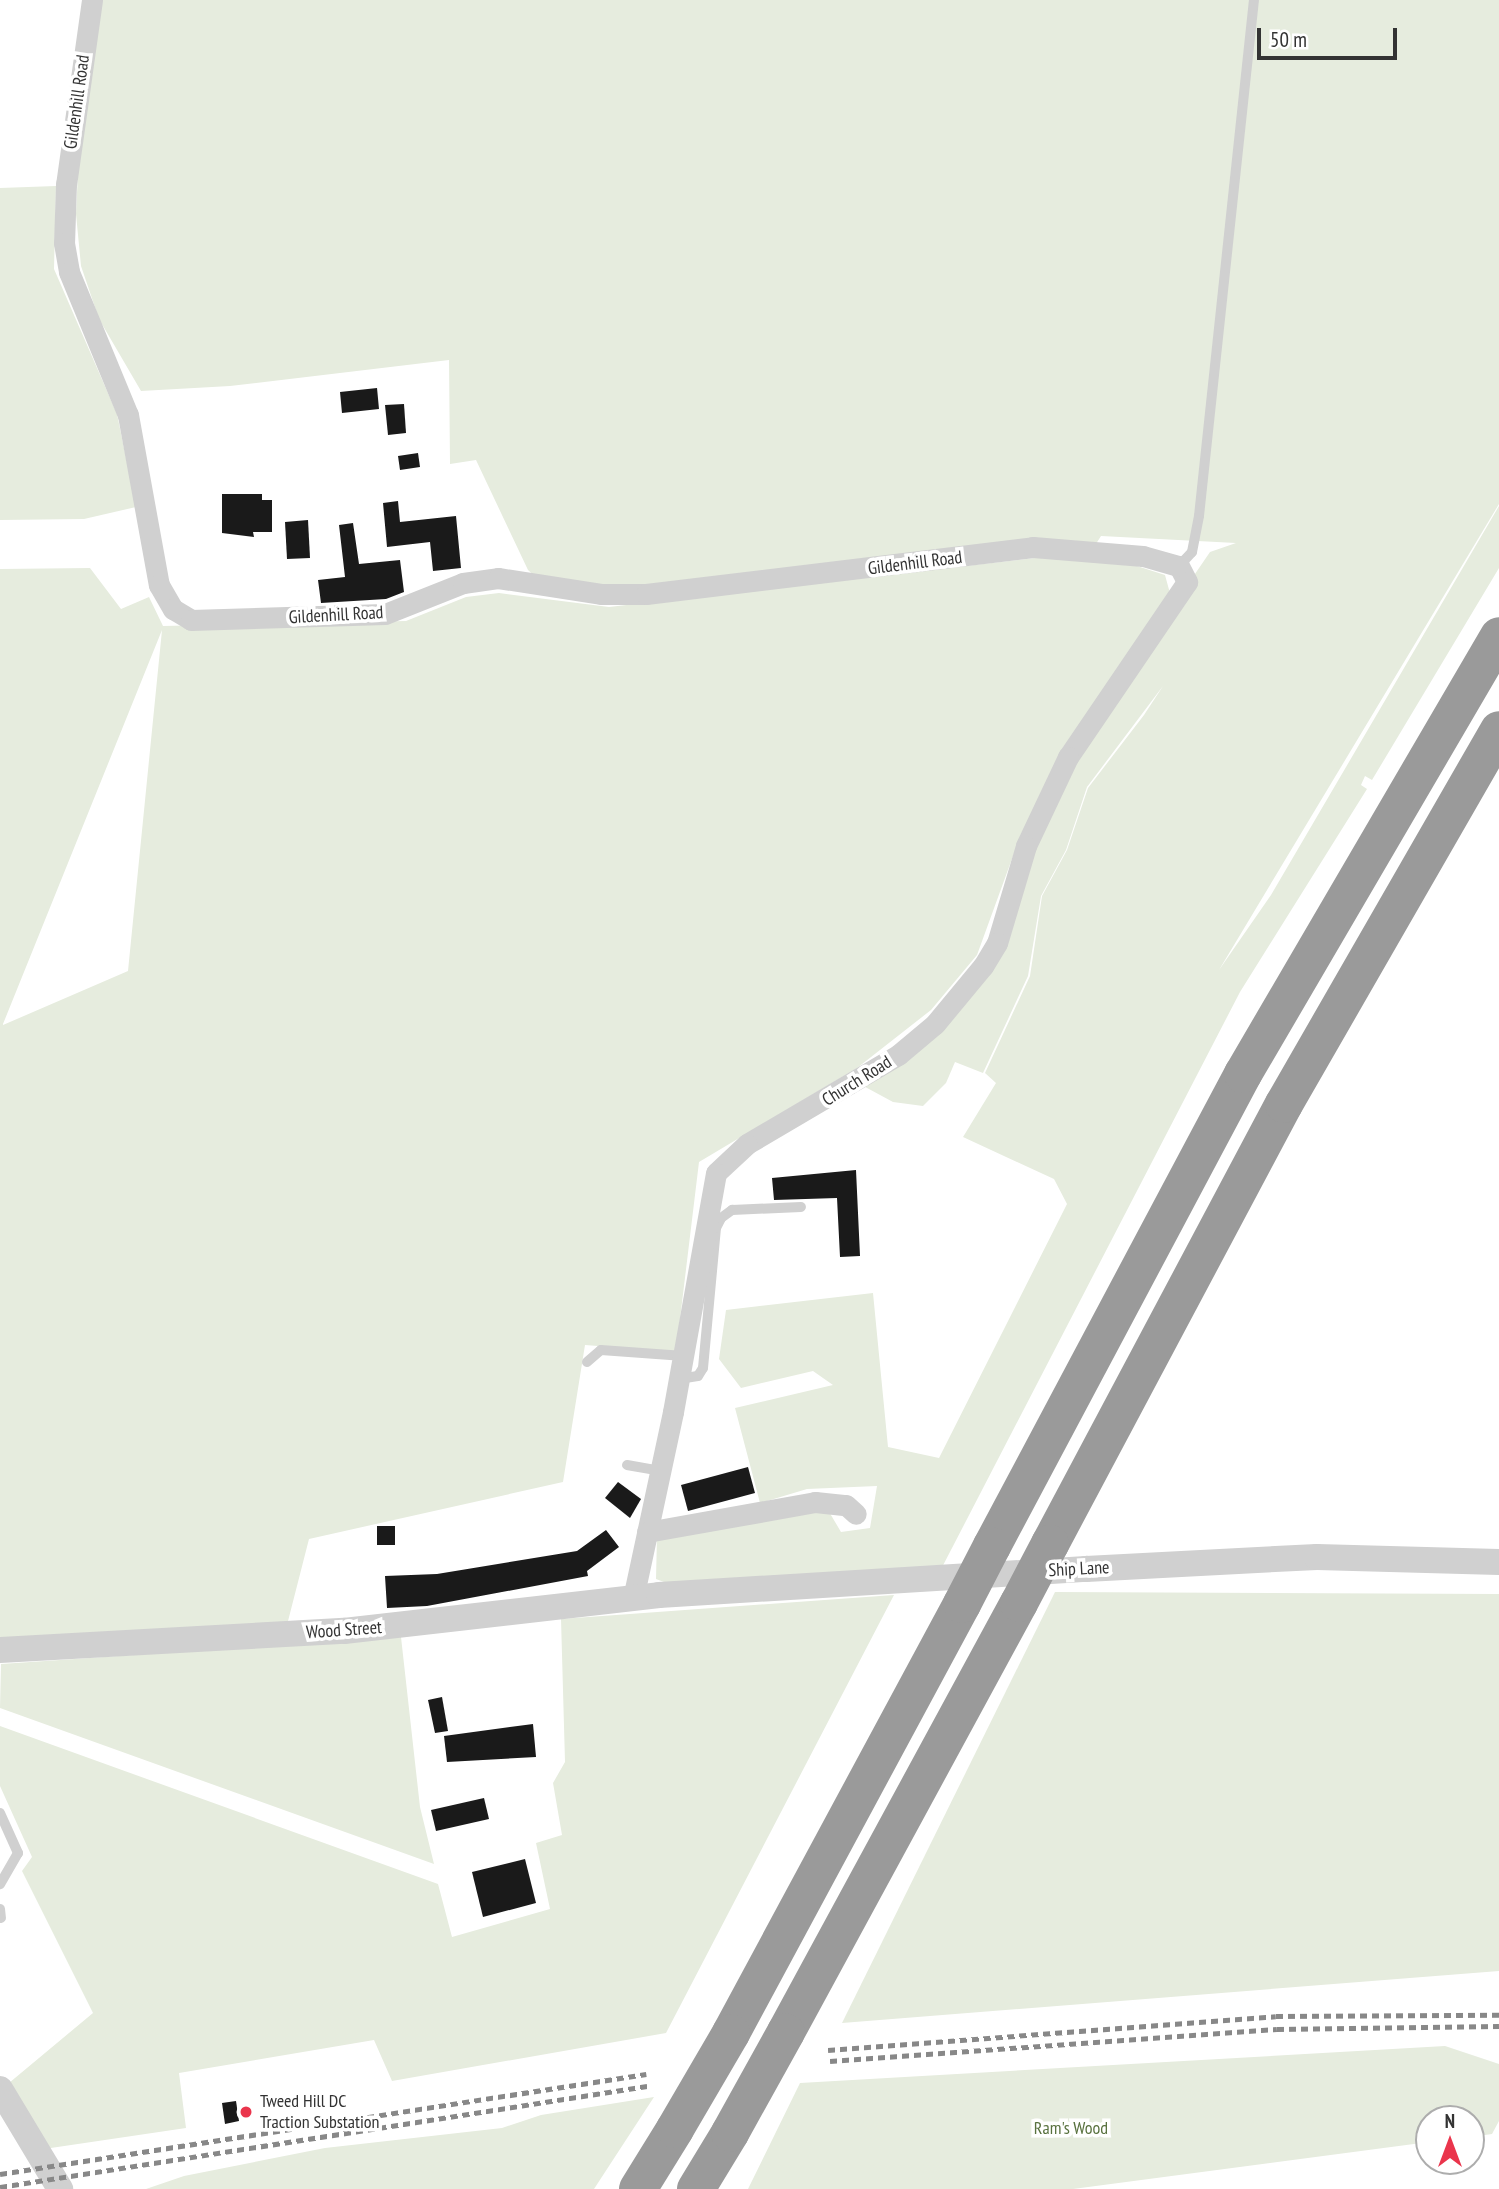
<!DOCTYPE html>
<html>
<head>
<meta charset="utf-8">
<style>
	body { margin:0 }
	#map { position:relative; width:1499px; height:2189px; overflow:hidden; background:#fff; font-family:"PT Sans Narrow",sans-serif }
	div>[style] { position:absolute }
	.green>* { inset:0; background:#e6ecde }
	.building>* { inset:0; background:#1a1a1a }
	.service>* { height:10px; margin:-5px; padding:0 5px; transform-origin:5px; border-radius:5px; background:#d0d0d0 }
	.minor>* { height:21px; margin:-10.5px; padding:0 10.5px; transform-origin:10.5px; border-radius:10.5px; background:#d0d0d0 }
	.tertiary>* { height:26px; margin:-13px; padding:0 13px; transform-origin:13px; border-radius:13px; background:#d0d0d0 }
	.motorway>* { height:38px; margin:-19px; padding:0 19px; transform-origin:19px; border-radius:19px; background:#9a9a9a }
	.rail>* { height:5px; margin-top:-2.5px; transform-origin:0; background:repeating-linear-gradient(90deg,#888 0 7px,transparent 0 12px) }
	.motorway-bridge>* { height:38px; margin:-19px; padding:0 19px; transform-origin:19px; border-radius:19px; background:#9a9a9a }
	.dots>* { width:19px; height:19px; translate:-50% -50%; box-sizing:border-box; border:4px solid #fff; border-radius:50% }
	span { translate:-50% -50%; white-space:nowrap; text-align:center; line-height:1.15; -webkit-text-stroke:7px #fff; paint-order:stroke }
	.street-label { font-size:18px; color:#333 }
	.poi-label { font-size:18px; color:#333 }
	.left { translate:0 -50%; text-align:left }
	.park-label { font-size:18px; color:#58713e }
	.north { position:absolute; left:1415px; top:2105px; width:70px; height:70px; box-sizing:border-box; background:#fff; border:2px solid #adadad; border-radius:50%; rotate:0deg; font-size:19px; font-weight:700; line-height:28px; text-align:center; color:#333 }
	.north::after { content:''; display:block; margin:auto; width:24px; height:32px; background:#ea354c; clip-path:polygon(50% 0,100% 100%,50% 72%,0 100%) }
	.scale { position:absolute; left:1257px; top:28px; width:140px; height:32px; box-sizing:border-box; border:4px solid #333; border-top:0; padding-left:9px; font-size:21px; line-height:24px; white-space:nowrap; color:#333; -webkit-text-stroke:5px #fff; paint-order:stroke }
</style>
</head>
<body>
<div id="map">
	<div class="green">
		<i style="clip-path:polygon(98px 0,1499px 0,1499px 504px,1219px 970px,1271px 895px,1499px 506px,1499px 568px,1372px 780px,1365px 776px,1361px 785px,1367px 789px,1240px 992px,937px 1577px,672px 1585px,656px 1579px,657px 1536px,828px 1510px,841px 1532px,870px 1528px,877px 1486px,807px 1489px,760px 1503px,735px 1408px,833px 1385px,813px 1371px,741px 1388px,719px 1359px,726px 1310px,873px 1293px,888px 1447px,939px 1458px,1067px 1204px,1054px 1179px,963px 1137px,996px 1083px,985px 1073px,1030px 976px,1042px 896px,1067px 850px,1088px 788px,1144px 715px,1163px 686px,1087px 787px,1066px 850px,1041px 896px,1028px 976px,983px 1073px,955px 1062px,946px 1083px,923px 1106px,893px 1102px,856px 1082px,985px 967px,1069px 758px,1210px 552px,1236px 543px,1101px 536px,1094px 547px,645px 592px,541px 582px,528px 570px,476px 460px,450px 464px,449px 360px,230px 386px,141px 391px,99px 319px,81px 266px,76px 214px,79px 151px)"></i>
		<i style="clip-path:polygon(56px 186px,54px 269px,117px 414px,136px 507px,84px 519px,0 520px,0 188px)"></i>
		<i style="clip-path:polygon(evenodd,1035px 558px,1112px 558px,1165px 575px,1171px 597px,1021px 834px,977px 955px,931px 1010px,857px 1068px,699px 1162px,676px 1352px,585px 1345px,563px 1482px,309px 1539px,287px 1625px,0 1639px,0 569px,90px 568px,121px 609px,149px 597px,163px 626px,406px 621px,466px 597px,499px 593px,609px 607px,1035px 558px,162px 630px,128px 971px,3px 1025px,3px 1024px,162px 630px)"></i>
		<i style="clip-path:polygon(1055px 1592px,1499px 1594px,1499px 1971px,842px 2023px)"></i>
		<i style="clip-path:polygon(894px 1595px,666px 2033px,392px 2081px,374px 2040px,179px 2073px,186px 2128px,44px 2149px,9px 2083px,93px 2013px,22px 1871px,32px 1857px,0 1786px,0 1726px,438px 1884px,452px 1937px,550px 1909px,536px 1843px,562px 1835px,553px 1783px,565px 1762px,561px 1619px)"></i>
		<i style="clip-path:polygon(401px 1637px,420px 1807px,434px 1864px,0 1708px,1px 1664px)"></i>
		<i style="clip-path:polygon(1445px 2046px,1499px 2064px,1499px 2121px,1492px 2134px,1471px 2137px,1471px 2119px,1429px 2119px,1429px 2142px,1073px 2189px,748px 2189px,800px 2083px)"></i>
		<i style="clip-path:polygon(654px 2097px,594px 2189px,146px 2189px,184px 2176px,325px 2148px,502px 2128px,541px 2115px)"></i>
	</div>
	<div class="building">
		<i style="clip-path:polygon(377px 388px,379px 409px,342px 413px,340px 392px)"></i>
		<i style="clip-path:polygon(404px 404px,406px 433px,388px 435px,385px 405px)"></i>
		<i style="clip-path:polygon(418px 453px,420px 467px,400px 470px,398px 456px)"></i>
		<i style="clip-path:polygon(222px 494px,262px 494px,262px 500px,272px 500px,272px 532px,253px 532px,254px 537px,222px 533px)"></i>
		<i style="clip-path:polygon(398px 501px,400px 522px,456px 516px,461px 568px,433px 571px,430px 542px,387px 547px,383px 503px)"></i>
		<i style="clip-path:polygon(308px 520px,310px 558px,287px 559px,285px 522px)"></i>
		<i style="clip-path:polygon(353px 523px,359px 564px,400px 560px,404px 592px,386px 599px,321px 603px,318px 580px,345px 577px,339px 525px)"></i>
		<i style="clip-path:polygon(856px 1170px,860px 1256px,840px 1257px,837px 1198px,774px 1200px,772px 1178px)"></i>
		<i style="clip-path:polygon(748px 1467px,755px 1493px,688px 1511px,681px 1485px)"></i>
		<i style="clip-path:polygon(618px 1482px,641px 1499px,630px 1518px,605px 1498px)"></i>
		<i style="clip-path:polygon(377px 1526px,395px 1526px,395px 1545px,377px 1545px)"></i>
		<i style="clip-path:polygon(606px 1530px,619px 1547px,587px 1571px,588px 1576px,427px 1606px,387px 1608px,385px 1576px,437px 1574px,577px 1551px)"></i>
		<i style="clip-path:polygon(442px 1697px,448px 1731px,435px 1733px,428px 1700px)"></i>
		<i style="clip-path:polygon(533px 1724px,536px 1757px,447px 1762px,444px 1736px)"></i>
		<i style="clip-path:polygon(484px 1798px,489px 1819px,436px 1831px,431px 1810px)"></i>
		<i style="clip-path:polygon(525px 1859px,536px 1903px,483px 1917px,472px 1872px)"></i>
		<i style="clip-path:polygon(236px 2101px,239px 2121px,225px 2124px,222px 2103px)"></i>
	</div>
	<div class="service">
		<i style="left:1179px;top:566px;width:19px;rotate:-47deg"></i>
		<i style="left:1192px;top:552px;width:37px;rotate:-79deg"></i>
		<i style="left:1199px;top:516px;width:519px;rotate:-83.92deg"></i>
		<i style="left:587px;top:1362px;width:18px;rotate:-41deg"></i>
		<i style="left:601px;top:1350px;width:83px;rotate:4.1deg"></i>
		<i style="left:679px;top:1379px;width:19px;rotate:-9deg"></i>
		<i style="left:698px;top:1376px;width:9px;rotate:-58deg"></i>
		<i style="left:703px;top:1368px;width:141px;rotate:-84.7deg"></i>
		<i style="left:716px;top:1228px;width:11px;rotate:-63deg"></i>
		<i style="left:721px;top:1218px;width:14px;rotate:-36deg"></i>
		<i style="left:732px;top:1210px;width:69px;rotate:-2.5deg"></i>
		<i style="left:627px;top:1465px;width:34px;rotate:10deg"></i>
		<i style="left:0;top:1813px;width:44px;rotate:65.8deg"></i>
		<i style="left:18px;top:1853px;width:36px;rotate:120deg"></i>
		<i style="left:0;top:1909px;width:9px;rotate:84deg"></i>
	</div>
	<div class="minor">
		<i style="left:92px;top:0;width:186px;rotate:98deg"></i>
		<i style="left:66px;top:184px;width:59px;rotate:91.9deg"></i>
		<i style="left:64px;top:243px;width:29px;rotate:80deg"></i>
		<i style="left:69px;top:272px;width:155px;rotate:67.6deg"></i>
		<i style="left:128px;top:415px;width:173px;rotate:79.7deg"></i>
		<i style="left:159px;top:585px;width:28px;rotate:60deg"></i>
		<i style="left:173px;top:609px;width:21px;rotate:31deg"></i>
		<i style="left:191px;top:620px;width:194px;rotate:-1.8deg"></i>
		<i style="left:385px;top:614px;width:84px;rotate:-21.7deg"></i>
		<i style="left:463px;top:583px;width:35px;rotate:-8deg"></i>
		<i style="left:498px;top:578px;width:104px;rotate:8.8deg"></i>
		<i style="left:601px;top:594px;width:45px"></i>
		<i style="left:646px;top:594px;width:390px;rotate:-6.9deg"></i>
		<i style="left:1033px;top:547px;width:110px;rotate:4.7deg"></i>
		<i style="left:1143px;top:556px;width:37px;rotate:16deg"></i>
		<i style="left:1179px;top:566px;width:18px;rotate:63deg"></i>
		<i style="left:1187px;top:582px;width:212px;rotate:124.2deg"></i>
		<i style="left:1068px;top:757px;width:98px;rotate:115.3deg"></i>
		<i style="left:1026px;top:846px;width:101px;rotate:106.6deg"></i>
		<i style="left:997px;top:943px;width:27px;rotate:121deg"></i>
		<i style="left:983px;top:966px;width:75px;rotate:129.6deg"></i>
		<i style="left:935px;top:1024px;width:48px;rotate:140deg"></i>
		<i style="left:898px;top:1055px;width:175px;rotate:149.5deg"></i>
		<i style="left:747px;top:1144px;width:42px;rotate:136.9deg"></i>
		<i style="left:716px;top:1173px;width:243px;rotate:100.2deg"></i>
		<i style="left:673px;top:1412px;width:191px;rotate:102.1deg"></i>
		<i style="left:647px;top:1532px;width:171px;rotate:-10.1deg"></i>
		<i style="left:815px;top:1502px;width:31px;rotate:6deg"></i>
		<i style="left:846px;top:1505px;width:13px;rotate:42deg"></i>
	</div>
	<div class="tertiary">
		<i style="left:0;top:1650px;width:345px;rotate:-3.2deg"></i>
		<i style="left:344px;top:1631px;width:317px;rotate:-6.5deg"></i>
		<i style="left:659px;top:1595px;width:428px;rotate:-3.5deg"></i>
		<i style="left:1086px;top:1569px;width:231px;rotate:-3deg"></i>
		<i style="left:1317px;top:1557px;width:182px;rotate:1.6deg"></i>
		<i style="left:0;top:2089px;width:117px;rotate:59deg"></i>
	</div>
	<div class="motorway">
		<i style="left:1050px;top:1544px;width:498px;rotate:-62deg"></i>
		<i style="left:1284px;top:1104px;width:431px;rotate:-60.1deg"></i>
		<i style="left:992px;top:1546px;width:535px;rotate:-62deg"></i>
		<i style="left:1243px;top:1074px;width:507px;rotate:-59.69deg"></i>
		<i style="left:786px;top:2032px;width:488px;rotate:-61.5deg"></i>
		<i style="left:731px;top:2033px;width:487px;rotate:-61.7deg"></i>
		<i style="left:638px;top:2189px;width:70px;rotate:-58.3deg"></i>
		<i style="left:696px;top:2189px;width:66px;rotate:-58.7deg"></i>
	</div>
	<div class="rail">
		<i style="left:828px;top:2050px;width:449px;rotate:-4.3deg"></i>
		<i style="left:1276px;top:2016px;width:223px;rotate:-0.3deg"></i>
		<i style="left:830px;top:2061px;width:448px;rotate:-4.1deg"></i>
		<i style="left:1277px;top:2029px;width:222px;rotate:-0.8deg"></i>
		<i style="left:0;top:2174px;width:654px;rotate:-8.8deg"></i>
		<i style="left:0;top:2187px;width:655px;rotate:-8.87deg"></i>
	</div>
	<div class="motorway-bridge">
		<i style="left:1019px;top:1603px;width:67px;rotate:-62.3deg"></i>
		<i style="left:962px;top:1604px;width:65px;rotate:-62.7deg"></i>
		<i style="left:675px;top:2129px;width:111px;rotate:-59.7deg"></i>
		<i style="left:730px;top:2133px;width:115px;rotate:-61deg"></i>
	</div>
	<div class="dots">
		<i style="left:246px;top:2112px;background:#ea354c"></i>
	</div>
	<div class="street-label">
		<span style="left:77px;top:102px;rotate:-82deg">Gildenhill Road</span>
		<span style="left:915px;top:563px;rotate:-7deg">Gildenhill Road</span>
		<span style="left:336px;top:615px;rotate:-3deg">Gildenhill Road</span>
		<span style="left:857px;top:1081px;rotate:-32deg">Church Road</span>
		<span style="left:1079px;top:1569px;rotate:-3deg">Ship Lane</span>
		<span style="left:344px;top:1630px;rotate:-4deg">Wood Street</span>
	</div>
	<div class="poi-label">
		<span class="left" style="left:260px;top:2112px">Tweed Hill DC<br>Traction Substation</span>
	</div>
	<div class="park-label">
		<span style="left:1071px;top:2128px">Ram's Wood</span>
	</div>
	<div class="north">N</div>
	<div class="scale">50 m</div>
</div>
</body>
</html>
